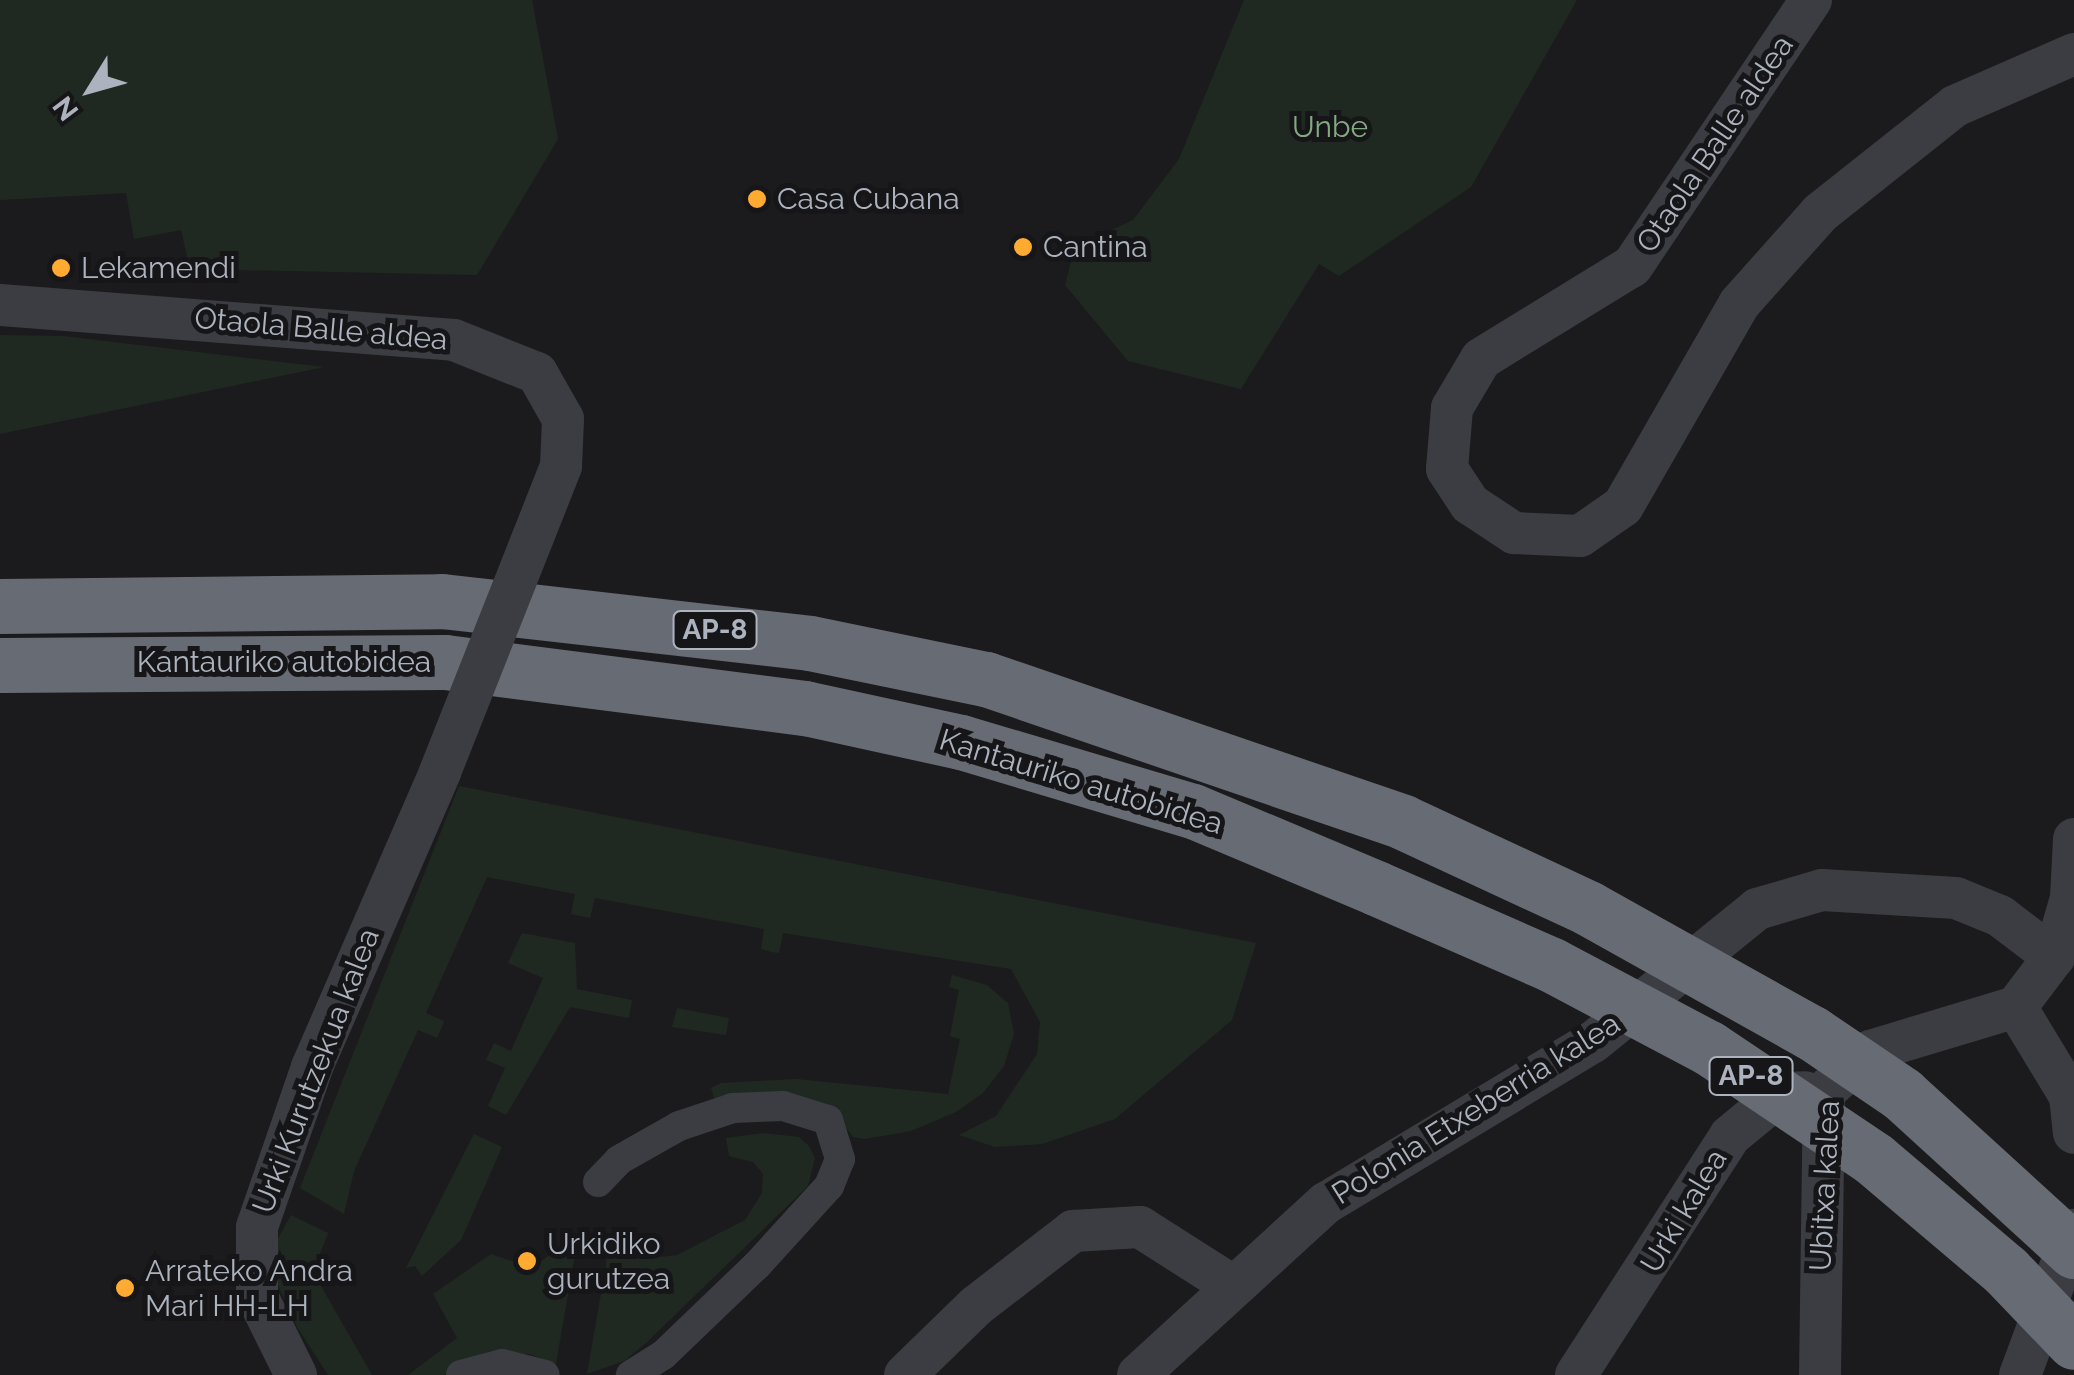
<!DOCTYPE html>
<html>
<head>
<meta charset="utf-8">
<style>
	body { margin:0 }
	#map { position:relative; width:2074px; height:1375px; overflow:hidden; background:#1b1b1d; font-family:Raleway,sans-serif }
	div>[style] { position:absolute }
	.green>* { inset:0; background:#202921 }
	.pedestrian>* { height:30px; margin:-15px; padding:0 15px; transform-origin:15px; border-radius:15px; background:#3b3d43 }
	.minor>* { height:42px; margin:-21px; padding:0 21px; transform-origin:21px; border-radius:21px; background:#3b3d43 }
	.motorway>* { height:55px; margin:-27.5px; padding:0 27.5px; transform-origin:27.5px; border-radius:27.5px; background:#676b74 }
	.minor-bridge>* { height:42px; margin:-21px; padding:0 21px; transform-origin:21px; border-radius:21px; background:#3b3d43 }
	.motorway-bridge>* { height:55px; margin:-27.5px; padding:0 27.5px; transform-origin:27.5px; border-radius:27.5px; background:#676b74 }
	.dots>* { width:28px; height:28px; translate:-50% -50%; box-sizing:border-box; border:5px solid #161619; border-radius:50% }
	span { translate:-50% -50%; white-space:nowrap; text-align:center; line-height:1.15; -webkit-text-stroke:10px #161619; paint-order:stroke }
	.shield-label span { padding:2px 8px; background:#161619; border:2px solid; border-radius:8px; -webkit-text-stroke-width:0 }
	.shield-label { font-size:28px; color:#acb3be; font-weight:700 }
	.park-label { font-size:30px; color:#83aa82 }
	.street-label { font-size:30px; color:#acb3be }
	.poi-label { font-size:30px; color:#acb3be }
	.left { translate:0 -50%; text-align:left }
	.north { position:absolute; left:40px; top:40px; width:100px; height:100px; -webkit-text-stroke:8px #161619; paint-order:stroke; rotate:233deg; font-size:28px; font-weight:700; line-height:40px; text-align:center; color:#acb3be }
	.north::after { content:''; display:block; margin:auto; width:35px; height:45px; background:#acb3be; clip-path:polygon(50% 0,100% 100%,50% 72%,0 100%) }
</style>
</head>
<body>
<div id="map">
	<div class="green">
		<i style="clip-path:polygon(0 0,532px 0,558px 139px,477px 275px,190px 269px,181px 230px,134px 239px,126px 193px,0 200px)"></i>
		<i style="clip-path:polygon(1244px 0,1577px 0,1471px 187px,1339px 276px,1319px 264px,1241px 389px,1128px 361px,1065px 285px,1075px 247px,1133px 220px,1179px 159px)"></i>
		<i style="clip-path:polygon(0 335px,63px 336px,324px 367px,0 434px)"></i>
		<i style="clip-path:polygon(459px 786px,1256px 943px,1232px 1020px,1115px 1119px,1042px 1144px,995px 1147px,959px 1135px,996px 1116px,1037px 1054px,1040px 1022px,1011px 969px,783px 933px,779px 953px,771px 952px,761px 949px,764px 929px,595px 898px,590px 918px,571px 914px,575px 894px,487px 877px,426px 1013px,444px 1021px,442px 1027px,437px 1038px,418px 1030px,354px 1171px,344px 1214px,300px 1188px)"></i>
		<i style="clip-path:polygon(522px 933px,575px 943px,577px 989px,632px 1000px,629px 1018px,570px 1007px,506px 1115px,488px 1106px,505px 1068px,486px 1060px,494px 1043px,511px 1051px,543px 978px,508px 963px)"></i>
		<i style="clip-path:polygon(952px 975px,987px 985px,1008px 1003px,1014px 1034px,1004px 1066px,983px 1093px,956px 1112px,911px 1131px,865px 1139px,853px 1137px,838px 1117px,715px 1101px,711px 1088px,721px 1083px,796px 1079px,948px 1094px,960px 1039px,950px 1036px,959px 990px,949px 987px)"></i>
		<i style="clip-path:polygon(677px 1008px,729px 1018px,726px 1035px,672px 1027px)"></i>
		<i style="clip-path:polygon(763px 1133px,799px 1137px,809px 1146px,815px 1158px,808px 1186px,646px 1343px,624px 1361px,587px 1374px,609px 1247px,644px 1259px,677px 1255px,745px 1220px,762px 1193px,763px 1174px,753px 1162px,729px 1156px,726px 1138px)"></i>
		<i style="clip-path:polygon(474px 1134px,502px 1147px,461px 1240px,422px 1276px,415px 1266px,406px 1268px)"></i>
		<i style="clip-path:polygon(291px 1215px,328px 1233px,313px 1272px,372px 1375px,328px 1375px,297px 1327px,277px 1283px,276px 1242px)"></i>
		<i style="clip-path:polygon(576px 1248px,556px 1364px,529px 1354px,491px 1354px,443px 1375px,408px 1375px,457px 1338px,433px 1294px,491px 1254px,532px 1268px,552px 1253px)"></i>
	</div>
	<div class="pedestrian">
		<i style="left:598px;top:1182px;width:30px;rotate:-46deg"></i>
		<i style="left:619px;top:1160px;width:69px;rotate:-29.5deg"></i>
		<i style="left:679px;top:1126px;width:57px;rotate:-18.4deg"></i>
		<i style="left:733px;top:1108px;width:50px;rotate:-2.3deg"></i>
		<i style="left:783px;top:1106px;width:47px;rotate:17.3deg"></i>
		<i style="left:828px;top:1120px;width:41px;rotate:72.9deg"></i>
		<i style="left:840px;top:1159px;width:29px;rotate:112deg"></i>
		<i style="left:829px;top:1186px;width:107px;rotate:132.3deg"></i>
		<i style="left:757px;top:1265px;width:130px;rotate:136.2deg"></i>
		<i style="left:663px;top:1355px;width:38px;rotate:148deg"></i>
		<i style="left:461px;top:1375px;width:42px;rotate:-15deg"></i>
		<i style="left:502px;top:1364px;width:44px;rotate:14.3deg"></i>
	</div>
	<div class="minor">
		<i style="left:1811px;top:0;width:321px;rotate:123.9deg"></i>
		<i style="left:1632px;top:266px;width:177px;rotate:148.4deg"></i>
		<i style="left:1481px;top:359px;width:57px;rotate:120.6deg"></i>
		<i style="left:1452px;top:408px;width:61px;rotate:94.7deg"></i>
		<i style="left:1447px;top:469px;width:42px;rotate:56.7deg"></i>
		<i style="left:1470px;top:504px;width:53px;rotate:33.4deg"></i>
		<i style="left:1514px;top:533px;width:66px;rotate:2.6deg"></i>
		<i style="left:1580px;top:536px;width:52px;rotate:-34.9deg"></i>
		<i style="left:1623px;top:506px;width:233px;rotate:-60.1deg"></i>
		<i style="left:1739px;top:304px;width:122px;rotate:-48.3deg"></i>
		<i style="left:1820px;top:213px;width:172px;rotate:-38.4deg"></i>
		<i style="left:1955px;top:106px;width:130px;rotate:-23.6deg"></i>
		<i style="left:0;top:305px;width:455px;rotate:4.4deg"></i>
		<i style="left:454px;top:340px;width:89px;rotate:21.7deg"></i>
		<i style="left:537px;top:373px;width:53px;rotate:60.5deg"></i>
		<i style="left:563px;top:419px;width:47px;rotate:92.4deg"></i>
		<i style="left:2016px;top:1007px;width:104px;rotate:58.8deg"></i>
		<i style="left:2070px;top:1096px;width:37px;rotate:84deg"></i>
		<i style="left:296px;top:1375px;width:88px;rotate:-116.3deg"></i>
		<i style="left:257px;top:1296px;width:69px;rotate:-90deg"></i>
		<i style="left:257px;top:1227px;width:169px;rotate:-71deg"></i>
		<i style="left:312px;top:1067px;width:322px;rotate:-66.5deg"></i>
		<i style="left:905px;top:1375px;width:99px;rotate:-44.2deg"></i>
		<i style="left:976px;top:1306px;width:123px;rotate:-37.7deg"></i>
		<i style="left:1073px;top:1231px;width:67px;rotate:-3.4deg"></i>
		<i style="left:1140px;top:1227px;width:108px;rotate:32.5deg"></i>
		<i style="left:1138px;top:1375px;width:255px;rotate:-42.5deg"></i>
		<i style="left:1326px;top:1203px;width:312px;rotate:-31.1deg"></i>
		<i style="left:1593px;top:1042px;width:211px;rotate:-39deg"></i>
		<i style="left:1757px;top:909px;width:68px;rotate:-16.3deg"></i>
		<i style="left:1822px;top:890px;width:134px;rotate:3.4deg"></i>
		<i style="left:1956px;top:898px;width:48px;rotate:22.2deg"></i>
		<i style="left:2000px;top:916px;width:68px;rotate:37.2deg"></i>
		<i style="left:1576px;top:1375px;width:284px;rotate:-57.2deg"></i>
		<i style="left:1730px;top:1136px;width:67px;rotate:-39.6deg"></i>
		<i style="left:1782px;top:1093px;width:23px;rotate:-2deg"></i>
		<i style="left:1820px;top:1375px;width:283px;rotate:-89.2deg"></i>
		<i style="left:1824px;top:1092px;width:62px;rotate:-41.7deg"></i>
		<i style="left:1870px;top:1051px;width:152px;rotate:-16.8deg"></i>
		<i style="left:2016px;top:1007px;width:63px;rotate:-52.8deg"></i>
		<i style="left:2054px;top:957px;width:61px;rotate:-73.9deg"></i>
		<i style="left:2071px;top:898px;width:59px;rotate:-87.1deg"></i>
		<i style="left:2020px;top:1375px;width:155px;rotate:-69.6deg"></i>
	</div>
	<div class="motorway">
		<i style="left:0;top:606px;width:442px;rotate:-0.6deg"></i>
		<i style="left:442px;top:601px;width:370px;rotate:6.5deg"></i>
		<i style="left:810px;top:643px;width:180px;rotate:11.6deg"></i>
		<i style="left:986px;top:679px;width:441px;rotate:18.9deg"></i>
		<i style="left:0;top:665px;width:445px;rotate:-0.4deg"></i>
		<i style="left:445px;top:662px;width:363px;rotate:7.3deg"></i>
		<i style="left:805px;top:708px;width:160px;rotate:12.3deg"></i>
		<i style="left:961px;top:742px;width:242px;rotate:16.6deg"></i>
		<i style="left:1193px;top:811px;width:199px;rotate:22.8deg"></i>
	</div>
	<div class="minor-bridge">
		<i style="left:440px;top:772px;width:329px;rotate:-68.4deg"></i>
	</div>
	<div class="motorway-bridge">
		<i style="left:1403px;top:822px;width:204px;rotate:24.9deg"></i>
		<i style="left:1588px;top:908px;width:257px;rotate:29.2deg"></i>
		<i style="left:1812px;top:1033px;width:109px;rotate:34.1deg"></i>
		<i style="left:1902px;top:1094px;width:233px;rotate:42.4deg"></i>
		<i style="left:1376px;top:888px;width:192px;rotate:23.6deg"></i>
		<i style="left:1552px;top:965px;width:178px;rotate:27.9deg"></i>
		<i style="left:1709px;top:1048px;width:199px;rotate:33.9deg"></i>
		<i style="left:1874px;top:1159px;width:173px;rotate:40.3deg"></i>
		<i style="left:2006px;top:1271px;width:98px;rotate:46.2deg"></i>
	</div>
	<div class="dots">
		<i style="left:757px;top:199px;background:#ffab31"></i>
		<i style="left:1023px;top:247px;background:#ffab31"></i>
		<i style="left:61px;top:268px;background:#ffab31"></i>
		<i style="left:527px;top:1261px;background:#ffab31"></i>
		<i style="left:125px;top:1288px;background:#ffab31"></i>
	</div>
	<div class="shield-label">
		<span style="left:715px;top:630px">AP-8</span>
		<span style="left:1751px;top:1076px">AP-8</span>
	</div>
	<div class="park-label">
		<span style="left:1330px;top:127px">Unbe</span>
	</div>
	<div class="street-label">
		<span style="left:1715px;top:144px;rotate:-56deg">Otaola Balle aldea</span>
		<span style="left:321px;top:329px;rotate:5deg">Otaola Balle aldea</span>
		<span style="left:284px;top:662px">Kantauriko autobidea</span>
		<span style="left:1081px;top:782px;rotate:17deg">Kantauriko autobidea</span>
		<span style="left:316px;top:1071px;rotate:-69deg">Urki Kurutzekua kalea</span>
		<span style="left:1476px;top:1109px;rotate:-32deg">Polonia Etxeberria kalea</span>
		<span style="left:1825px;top:1186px;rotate:-87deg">Ubitxa kalea</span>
		<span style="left:1684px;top:1211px;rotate:-59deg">Urki kalea</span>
	</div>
	<div class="poi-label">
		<span class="left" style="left:777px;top:199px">Casa Cubana</span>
		<span class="left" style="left:1043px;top:247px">Cantina</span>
		<span class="left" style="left:81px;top:268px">Lekamendi</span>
		<span class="left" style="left:547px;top:1261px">Urkidiko<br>gurutzea</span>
		<span class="left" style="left:145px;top:1288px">Arrateko Andra<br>Mari HH-LH</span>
	</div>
	<div class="north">N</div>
</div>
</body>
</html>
